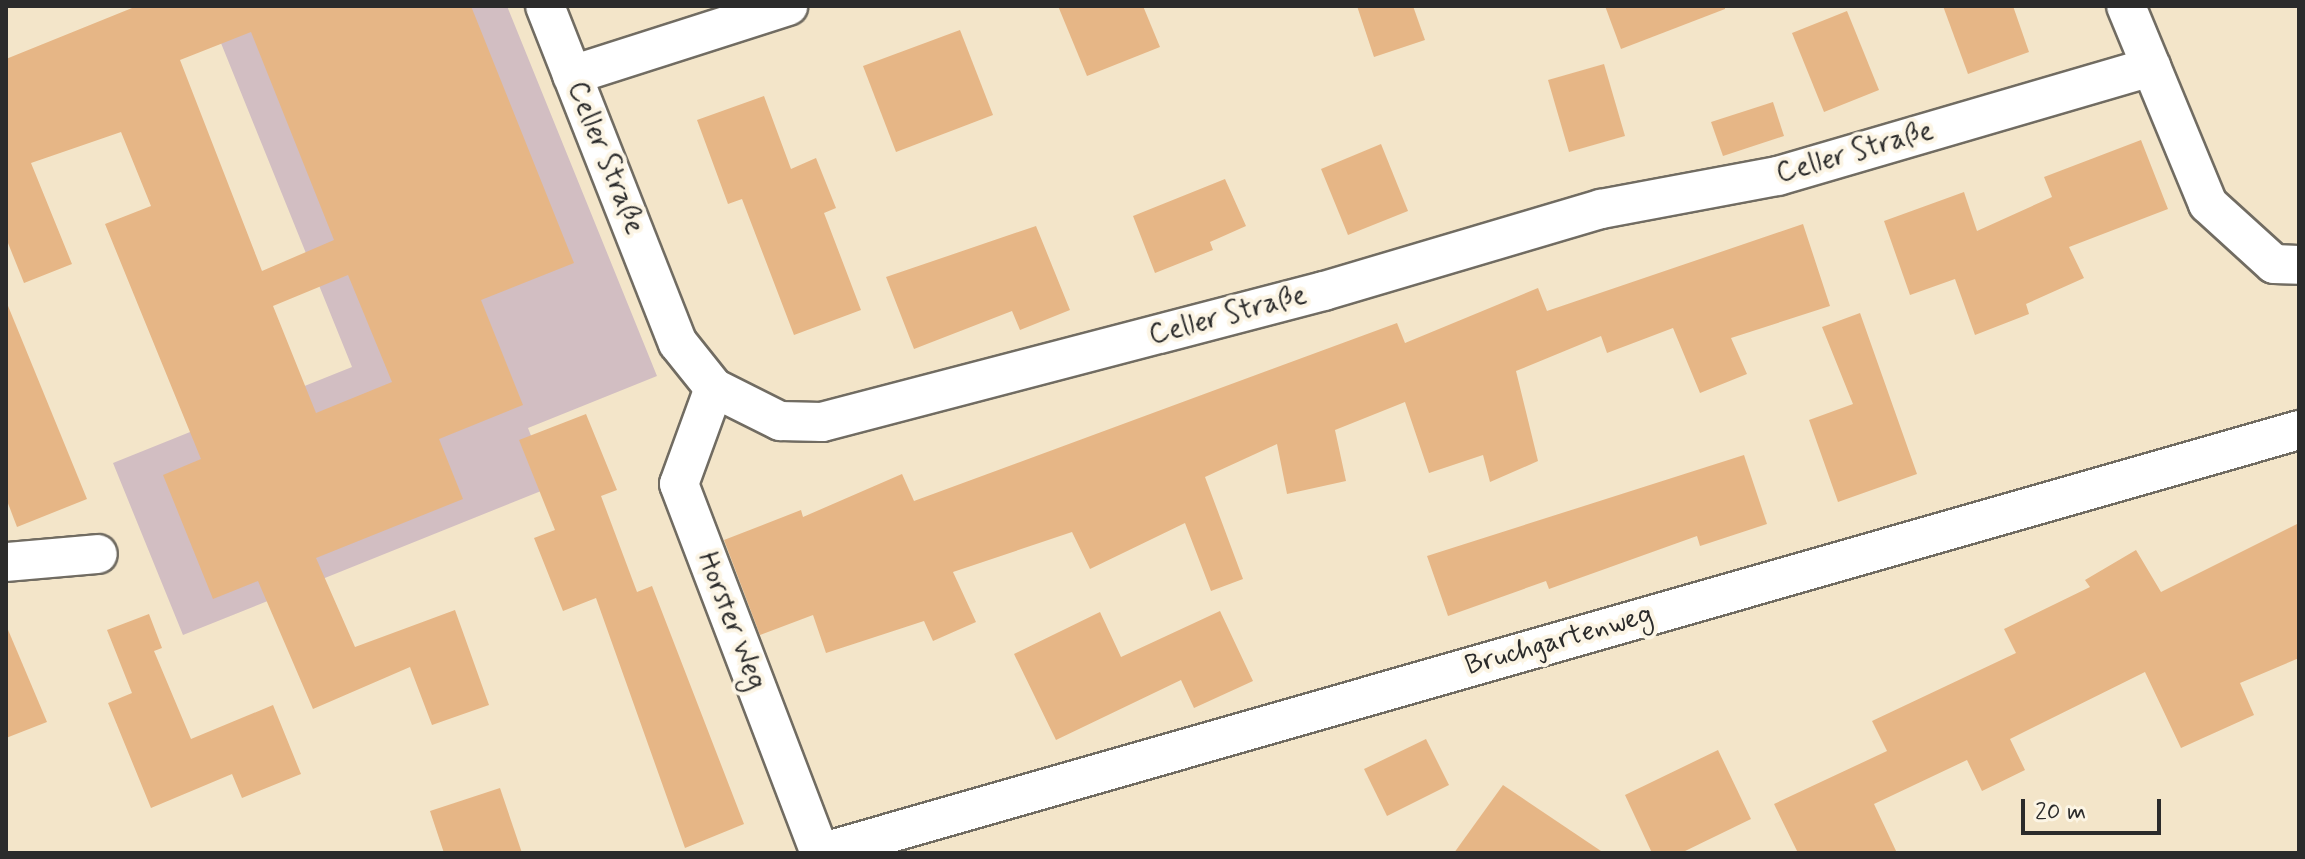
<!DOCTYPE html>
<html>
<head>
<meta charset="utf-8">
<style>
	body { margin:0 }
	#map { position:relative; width:2305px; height:859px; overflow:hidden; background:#f3e5c9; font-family:Mynerve,sans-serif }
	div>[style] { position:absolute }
	.industrial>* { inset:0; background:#d2bec2 }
	.building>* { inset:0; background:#e6b686 }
	.roads { filter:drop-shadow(2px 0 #716c62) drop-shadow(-2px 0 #716c62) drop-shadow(0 2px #716c62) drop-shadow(0 -2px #716c62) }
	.minor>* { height:38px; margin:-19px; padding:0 19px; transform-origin:19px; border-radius:19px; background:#fff }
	span { translate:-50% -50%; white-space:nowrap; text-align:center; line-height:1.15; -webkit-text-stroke:8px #fcf5e5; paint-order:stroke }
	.street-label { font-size:28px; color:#2b2b2b }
	.frame { position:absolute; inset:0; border:8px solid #2b2b2b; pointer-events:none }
	.scale { position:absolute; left:2021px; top:799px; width:140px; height:36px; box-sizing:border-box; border:4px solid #2b2b2b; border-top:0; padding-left:10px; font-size:24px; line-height:28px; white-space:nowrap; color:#2b2b2b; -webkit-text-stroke:6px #fcf5e5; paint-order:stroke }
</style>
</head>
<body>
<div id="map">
	<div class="industrial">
		<i style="clip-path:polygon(206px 6px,507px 6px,657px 376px,528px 428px,551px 487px,183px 635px,113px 463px,352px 367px)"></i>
	</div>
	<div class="building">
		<i style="clip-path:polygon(evenodd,137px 6px,471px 6px,574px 263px,481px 300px,523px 405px,439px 439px,463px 499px,316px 558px,355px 647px,455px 610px,489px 705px,432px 725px,410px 667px,313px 709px,258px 581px,213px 599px,163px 475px,201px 459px,105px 224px,151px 206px,121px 132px,31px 163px,72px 264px,24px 283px,6px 238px,6px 59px,137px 6px,251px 32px,334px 240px,262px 271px,180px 60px,251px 32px,137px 6px,348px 275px,392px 382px,316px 413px,273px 306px,348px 275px)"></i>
		<i style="clip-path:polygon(1058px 6px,1143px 6px,1160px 47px,1087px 76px)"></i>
		<i style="clip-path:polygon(1357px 6px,1413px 6px,1425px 40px,1374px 57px)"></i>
		<i style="clip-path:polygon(1605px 6px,1725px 6px,1725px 9px,1621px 49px)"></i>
		<i style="clip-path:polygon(1943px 6px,2013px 6px,2029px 52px,1968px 74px)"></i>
		<i style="clip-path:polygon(1847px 11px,1879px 90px,1824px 112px,1792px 33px)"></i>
		<i style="clip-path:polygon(960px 30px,993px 115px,896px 152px,863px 66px)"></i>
		<i style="clip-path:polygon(1604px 64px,1625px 136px,1569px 152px,1548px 80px)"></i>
		<i style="clip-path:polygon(764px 96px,791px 169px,816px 158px,836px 208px,824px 213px,861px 310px,794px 335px,742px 199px,728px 204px,697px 120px)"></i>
		<i style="clip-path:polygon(1773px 102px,1784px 136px,1723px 156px,1711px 122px)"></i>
		<i style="clip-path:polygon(2141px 140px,2168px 209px,2069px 247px,2084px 278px,2026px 304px,2029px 314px,1975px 335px,1955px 279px,1910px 295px,1884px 221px,1964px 192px,1977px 231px,2052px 197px,2044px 177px)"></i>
		<i style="clip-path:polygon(1381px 144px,1408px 211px,1348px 235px,1321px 169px)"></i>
		<i style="clip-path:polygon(1225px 179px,1246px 226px,1210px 242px,1213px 250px,1155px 273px,1133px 216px)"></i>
		<i style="clip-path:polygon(1803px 224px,1830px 306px,1731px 338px,1747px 374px,1700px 393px,1673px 328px,1607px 353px,1601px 336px,1516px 371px,1538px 461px,1490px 482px,1483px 455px,1429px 473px,1405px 402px,1335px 430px,1346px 481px,1287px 494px,1277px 444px,1205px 477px,1243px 579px,1211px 591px,1185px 523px,1090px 569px,1072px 532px,953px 572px,976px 622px,933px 641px,924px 621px,826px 653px,813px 615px,760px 635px,724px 540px,801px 510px,803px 517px,902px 474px,914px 501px,1397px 323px,1405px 343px,1538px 288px,1547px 311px)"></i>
		<i style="clip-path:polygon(1036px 226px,1070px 310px,1020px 330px,1012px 311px,914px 349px,886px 277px)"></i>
		<i style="clip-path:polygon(6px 301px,87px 499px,17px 527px,6px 498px)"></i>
		<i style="clip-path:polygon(1860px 313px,1917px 474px,1838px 502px,1809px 420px,1853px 404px,1822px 327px)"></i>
		<i style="clip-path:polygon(586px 414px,617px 490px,601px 496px,637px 592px,652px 586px,744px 824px,685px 848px,596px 598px,563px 611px,534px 538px,555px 530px,519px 440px)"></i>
		<i style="clip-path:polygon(1744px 455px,1767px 524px,1700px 546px,1697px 536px,1549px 589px,1546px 581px,1448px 616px,1427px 556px)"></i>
		<i style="clip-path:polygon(2299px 523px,2299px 658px,2240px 683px,2254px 715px,2181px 748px,2145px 672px,2010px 739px,2025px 770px,1982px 791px,1967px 760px,1874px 804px,1897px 853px,1798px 853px,1774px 804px,1887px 751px,1872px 721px,2016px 653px,2004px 629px,2090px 587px,2085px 580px,2136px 550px,2161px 592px)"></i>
		<i style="clip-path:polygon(1220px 611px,1253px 681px,1194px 708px,1181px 680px,1056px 740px,1014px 654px,1100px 612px,1121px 657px)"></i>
		<i style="clip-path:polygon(149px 614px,162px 648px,154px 651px,191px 739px,273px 705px,301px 774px,242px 798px,232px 774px,151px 808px,108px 703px,132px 693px,107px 630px)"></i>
		<i style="clip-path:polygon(6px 625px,47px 722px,6px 738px)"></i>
		<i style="clip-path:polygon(1426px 739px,1449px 785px,1387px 816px,1364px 769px)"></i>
		<i style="clip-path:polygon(1718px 750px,1751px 819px,1681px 853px,1652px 853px,1625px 795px)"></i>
		<i style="clip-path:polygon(1503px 785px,1604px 853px,1454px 853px)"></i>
		<i style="clip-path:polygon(500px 788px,522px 853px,444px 853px,430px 811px)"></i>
	</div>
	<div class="roads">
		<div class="minor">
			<i style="left:545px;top:6px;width:362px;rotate:68.5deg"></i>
			<i style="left:678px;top:343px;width:58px;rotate:51.3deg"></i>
			<i style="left:714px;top:388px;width:74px;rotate:26.6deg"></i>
			<i style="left:780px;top:421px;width:42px;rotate:1.4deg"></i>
			<i style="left:822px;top:422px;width:519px;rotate:-14.63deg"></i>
			<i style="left:1324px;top:291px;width:289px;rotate:-16.5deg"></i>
			<i style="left:1601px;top:209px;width:180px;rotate:-10.6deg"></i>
			<i style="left:1778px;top:176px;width:389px;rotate:-16.3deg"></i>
			<i style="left:2126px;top:6px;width:214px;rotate:67.5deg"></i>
			<i style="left:2208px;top:204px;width:89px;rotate:42.3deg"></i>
			<i style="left:2274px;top:264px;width:25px;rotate:2deg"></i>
			<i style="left:572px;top:75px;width:227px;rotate:-17.7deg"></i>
			<i style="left:714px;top:388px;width:102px;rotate:110deg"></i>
			<i style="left:679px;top:484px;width:395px;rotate:69.1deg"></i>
			<i style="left:6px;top:562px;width:92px;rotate:-5deg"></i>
			<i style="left:820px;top:853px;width:1538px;rotate:-15.96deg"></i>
		</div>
	</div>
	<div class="street-label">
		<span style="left:1855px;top:153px;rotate:-16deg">Celler Straße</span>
		<span style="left:605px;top:158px;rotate:68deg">Celler Straße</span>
		<span style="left:1228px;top:316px;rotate:-15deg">Celler Straße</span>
		<span style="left:731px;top:621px;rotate:69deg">Horster Weg</span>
		<span style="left:1559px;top:641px;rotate:-16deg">Bruchgartenweg</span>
	</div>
	<div class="frame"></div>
	<div class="scale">20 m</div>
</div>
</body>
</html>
